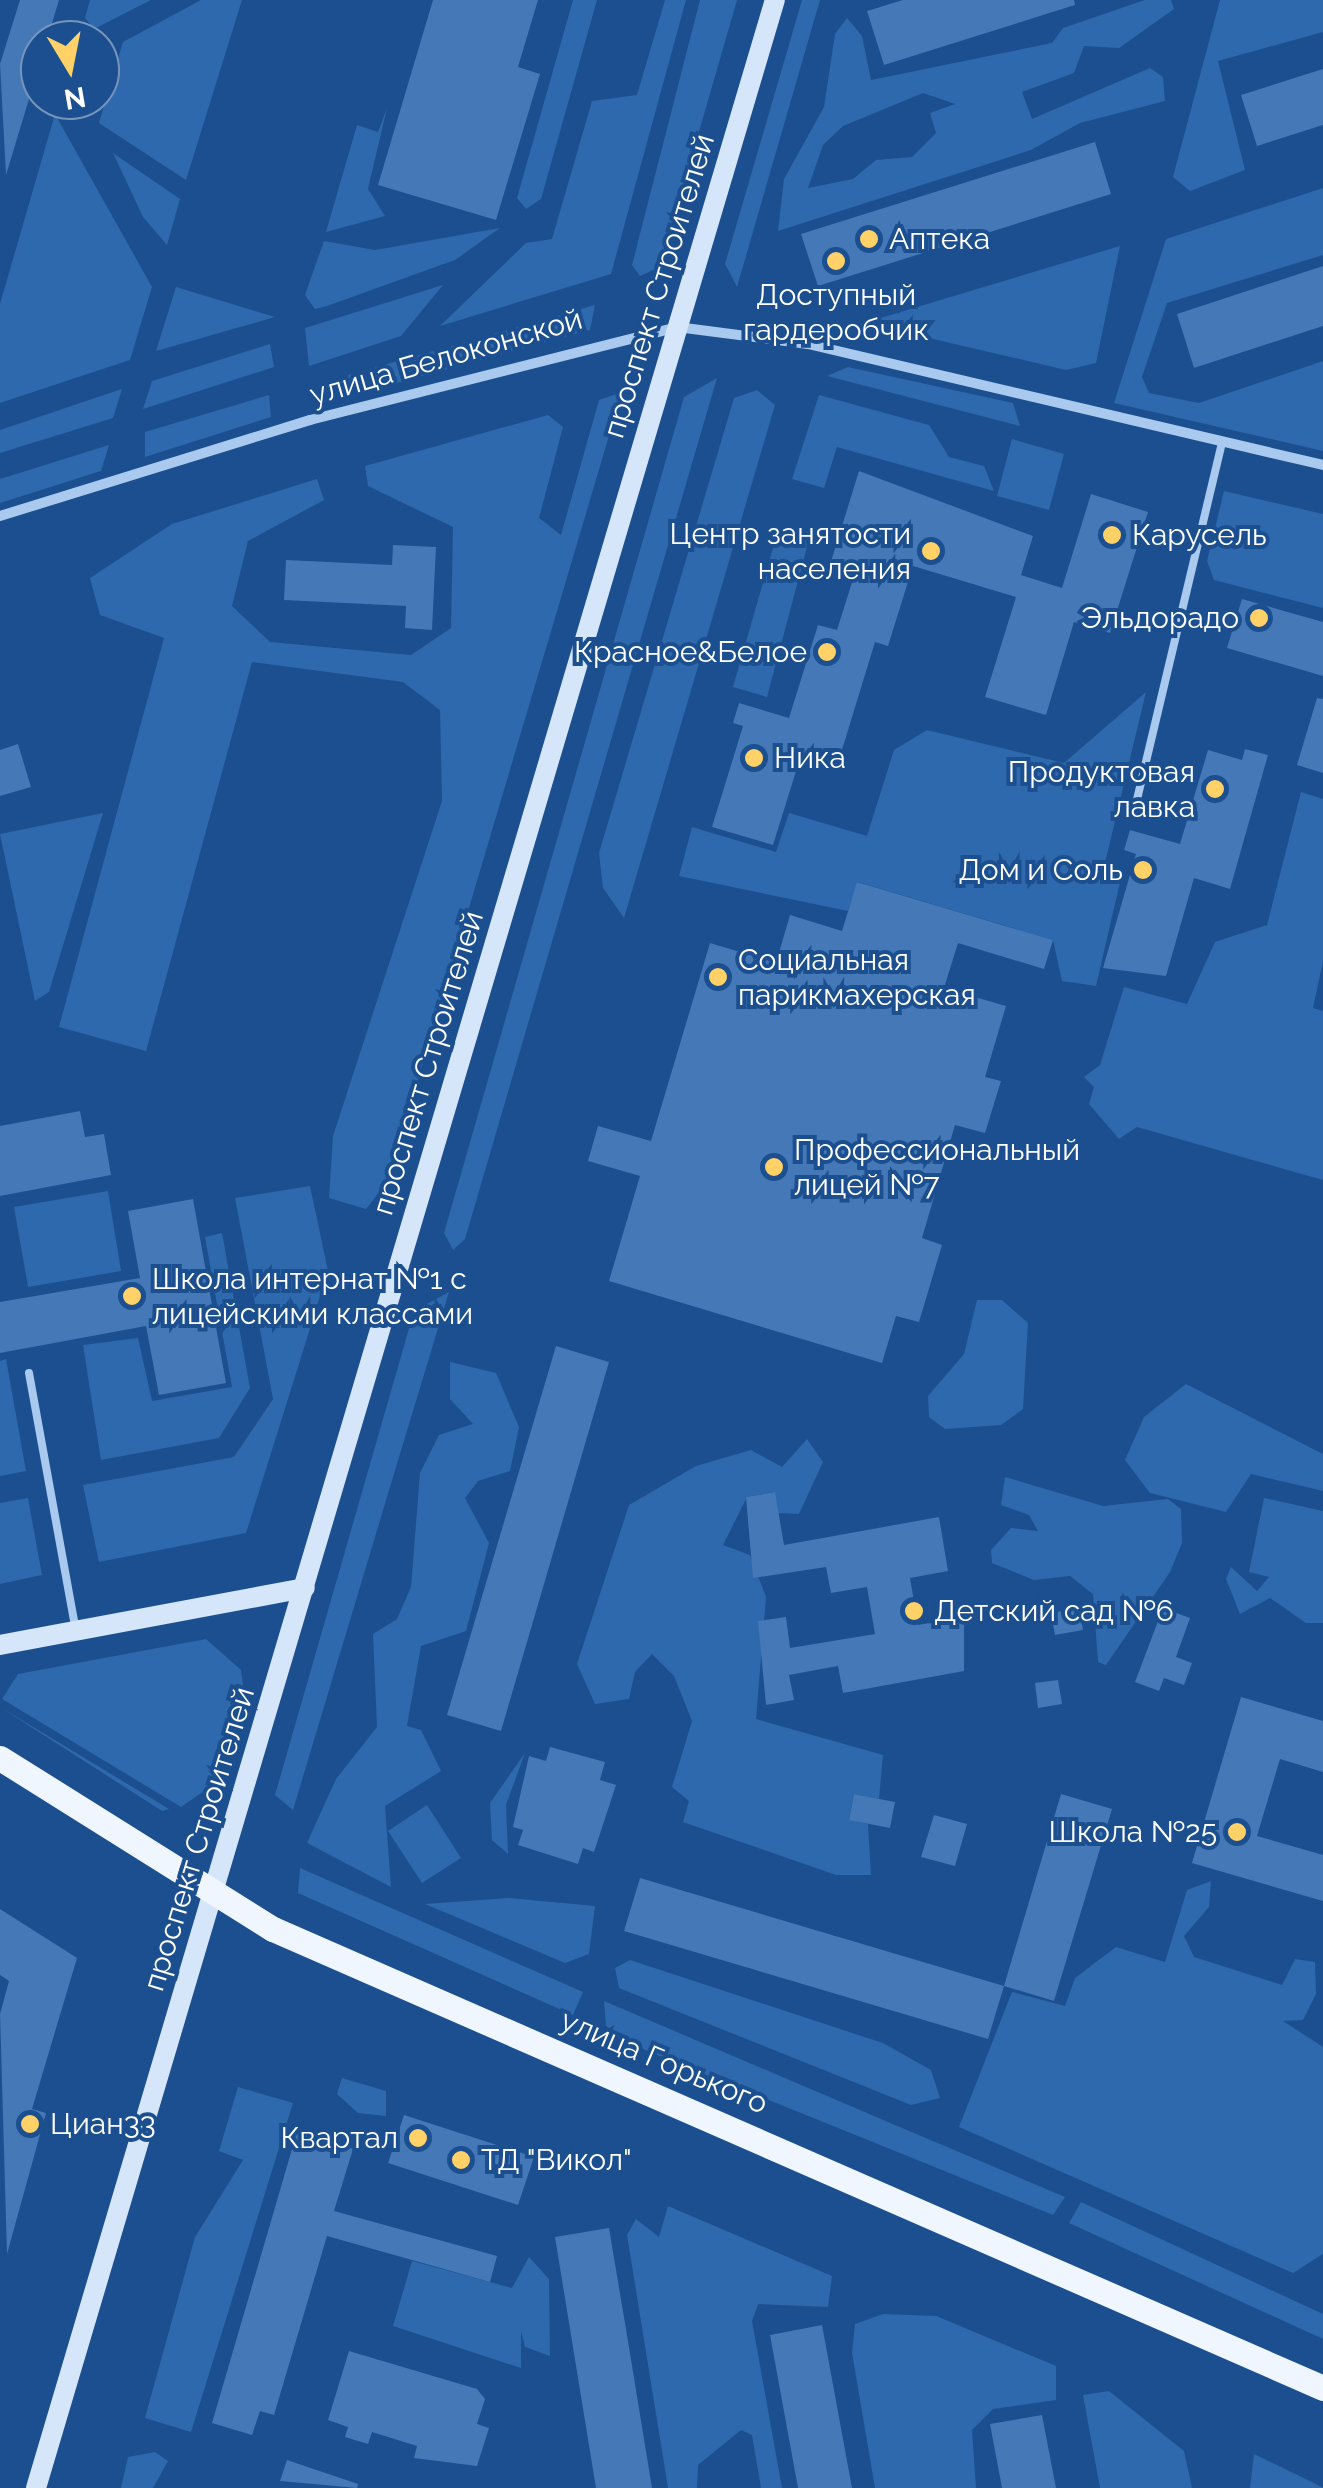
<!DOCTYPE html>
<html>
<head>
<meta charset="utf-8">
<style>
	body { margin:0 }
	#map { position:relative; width:1323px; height:2488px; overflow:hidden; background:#1b4f8f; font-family:Raleway,sans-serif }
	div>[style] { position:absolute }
	.green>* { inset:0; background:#2e69ad }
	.building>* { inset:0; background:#4478b7 }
	.lane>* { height:8px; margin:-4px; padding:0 4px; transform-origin:4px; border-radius:4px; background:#a9c9ee }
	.street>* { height:10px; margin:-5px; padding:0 5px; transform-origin:5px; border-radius:5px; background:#a9c9ee }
	.secondary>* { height:20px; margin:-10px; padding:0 10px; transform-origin:10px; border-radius:10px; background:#d6e6fa }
	.primary>* { height:25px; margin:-12.5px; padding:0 12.5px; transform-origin:12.5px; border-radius:12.5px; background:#f0f6ff }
	.dots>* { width:28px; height:28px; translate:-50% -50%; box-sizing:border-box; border:5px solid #1b4f8f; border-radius:50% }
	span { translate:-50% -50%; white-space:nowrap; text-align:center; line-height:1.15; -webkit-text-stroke:8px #1b4f8f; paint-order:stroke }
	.poi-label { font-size:30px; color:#fff }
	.left { translate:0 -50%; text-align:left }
	.right { translate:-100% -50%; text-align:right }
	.street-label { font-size:30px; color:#fff }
	.north { position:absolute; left:20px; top:20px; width:100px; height:100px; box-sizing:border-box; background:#1b4f8f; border:2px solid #7695bc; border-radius:50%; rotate:170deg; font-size:28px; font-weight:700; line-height:40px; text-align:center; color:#fff }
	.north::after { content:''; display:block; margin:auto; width:35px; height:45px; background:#ffd166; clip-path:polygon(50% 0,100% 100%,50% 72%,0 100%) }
</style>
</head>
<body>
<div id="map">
	<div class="green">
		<i style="clip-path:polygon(90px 0,151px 0,94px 29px,85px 18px)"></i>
		<i style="clip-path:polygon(201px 0,242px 0,186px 180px,99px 123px,123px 42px)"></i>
		<i style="clip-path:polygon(573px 0,597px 0,541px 199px,526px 209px,517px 198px)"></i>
		<i style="clip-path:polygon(665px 0,686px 0,611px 274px,440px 326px,526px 243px,552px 239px,592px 101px,637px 95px)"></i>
		<i style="clip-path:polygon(700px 0,737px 0,660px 267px,640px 276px,632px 265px)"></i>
		<i style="clip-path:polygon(802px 0,820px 0,737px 287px,725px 264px)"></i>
		<i style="clip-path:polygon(evenodd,1145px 0,1171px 0,1174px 9px,1119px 48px,1084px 46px,1074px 73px,1022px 92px,1032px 119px,1150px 68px,1163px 77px,1165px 101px,1080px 123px,1031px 150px,778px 231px,784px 179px,824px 107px,835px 34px,847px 18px,862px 36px,871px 80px,1052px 43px,1063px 28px,1145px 0,923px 93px,955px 104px,930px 113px,936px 133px,912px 157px,876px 160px,853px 179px,808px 188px,823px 145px,843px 126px,923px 93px)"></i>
		<i style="clip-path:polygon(1220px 0,1323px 0,1323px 32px,1218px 61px,1245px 170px,1190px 191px,1173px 177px)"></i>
		<i style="clip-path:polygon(387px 108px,368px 189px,385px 216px,326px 232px,357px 125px,378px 132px)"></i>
		<i style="clip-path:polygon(55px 114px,152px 287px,130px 360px,0 403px,0 304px)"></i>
		<i style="clip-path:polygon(113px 153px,180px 199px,167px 245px,143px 217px)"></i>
		<i style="clip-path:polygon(1323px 188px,1323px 255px,1167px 303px,1142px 377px,1149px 393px,1199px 403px,1323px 361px,1323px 451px,1114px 403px,1166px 239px)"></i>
		<i style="clip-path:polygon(500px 228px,455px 260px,327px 306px,315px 309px,305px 295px,324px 241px,375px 250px)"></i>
		<i style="clip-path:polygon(1120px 246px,1096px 363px,1066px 370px,864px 323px)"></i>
		<i style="clip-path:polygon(443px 285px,401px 336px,309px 366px,305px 328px)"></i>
		<i style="clip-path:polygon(176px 287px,275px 317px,156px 351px)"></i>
		<i style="clip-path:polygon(595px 305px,590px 330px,357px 394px,345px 376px)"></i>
		<i style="clip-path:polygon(270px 344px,274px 367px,143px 409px,152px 381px)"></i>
		<i style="clip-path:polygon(848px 367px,1013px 403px,1020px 426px,827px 376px)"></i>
		<i style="clip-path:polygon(717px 378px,465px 1239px,453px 1250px,444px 1233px,684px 397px)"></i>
		<i style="clip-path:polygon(122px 389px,113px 418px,0 453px,0 430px)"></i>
		<i style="clip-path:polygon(757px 390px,775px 405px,624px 918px,603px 888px,599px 853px,734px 398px)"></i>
		<i style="clip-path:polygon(622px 392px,388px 1181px,366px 1209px,329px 1198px,333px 1136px,442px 801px,440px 710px,403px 682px,252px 662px,146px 1051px,59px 1027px,164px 638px,100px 615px,90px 578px,172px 524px,317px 479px,324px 500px,248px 541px,232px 606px,270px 642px,411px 655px,451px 628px,453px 527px,368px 486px,365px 466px,548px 415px,563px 427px,539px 518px,561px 535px,599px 400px)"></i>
		<i style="clip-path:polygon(269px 395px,271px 417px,145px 457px,145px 432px)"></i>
		<i style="clip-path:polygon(819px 395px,929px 425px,949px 457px,984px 466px,994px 491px,837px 447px,824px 488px,792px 479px)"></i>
		<i style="clip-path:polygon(1012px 439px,1064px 454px,1049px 510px,997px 496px)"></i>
		<i style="clip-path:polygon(109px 445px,101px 471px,0 503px,0 479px)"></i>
		<i style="clip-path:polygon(1224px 491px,1323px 514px,1323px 608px,1214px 580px,1207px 561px)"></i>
		<i style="clip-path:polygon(779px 527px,810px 536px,767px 697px,733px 687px)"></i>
		<i style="clip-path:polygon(1146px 692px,1105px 863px,1121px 878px,1096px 986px,1062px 981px,1053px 940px,858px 882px,848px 911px,679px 876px,692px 827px,776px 852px,789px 813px,867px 836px,894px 750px,927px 730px,1064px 763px)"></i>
		<i style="clip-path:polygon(1301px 792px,1323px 799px,1323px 961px,1313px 1008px,1323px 1011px,1323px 1180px,1137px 1127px,1119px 1139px,1089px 1104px,1094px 1087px,1084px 1077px,1100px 1065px,1124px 987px,1187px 1004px,1215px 942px,1267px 925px)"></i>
		<i style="clip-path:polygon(103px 813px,49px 992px,35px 1001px,0 834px)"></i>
		<i style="clip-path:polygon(310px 1186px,328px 1271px,246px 1533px,99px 1562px,83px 1485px,234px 1457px,273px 1399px,235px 1198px)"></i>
		<i style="clip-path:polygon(108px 1191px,121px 1271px,28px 1287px,14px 1207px)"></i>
		<i style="clip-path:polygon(222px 1233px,250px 1388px,219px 1438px,101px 1460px,83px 1345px,138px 1338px,152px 1401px,232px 1387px,205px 1237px)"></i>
		<i style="clip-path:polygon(449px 1292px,393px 1477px,293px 1810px,275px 1795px,414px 1311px)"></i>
		<i style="clip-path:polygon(977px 1300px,1002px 1300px,1028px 1323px,1023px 1409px,1001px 1425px,945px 1429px,929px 1417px,928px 1396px,964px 1354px)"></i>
		<i style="clip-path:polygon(6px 1359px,26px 1471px,0 1476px,0 1361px)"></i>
		<i style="clip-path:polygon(450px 1362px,496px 1373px,519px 1427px,510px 1471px,478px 1481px,465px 1498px,489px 1543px,466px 1631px,421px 1646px,407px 1726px,421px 1730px,441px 1771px,385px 1806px,391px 1887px,307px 1843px,336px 1779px,377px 1727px,373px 1634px,397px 1619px,411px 1587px,420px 1473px,439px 1435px,473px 1424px,450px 1399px)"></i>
		<i style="clip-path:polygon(1186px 1384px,1323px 1454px,1323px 1491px,1251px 1474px,1226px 1512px,1150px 1493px,1125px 1460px,1144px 1417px)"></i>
		<i style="clip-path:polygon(807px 1439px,823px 1462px,799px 1514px,778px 1513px,774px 1492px,747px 1497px,723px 1545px,750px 1555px,766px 1597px,756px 1719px,883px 1755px,879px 1799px,854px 1794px,849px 1819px,868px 1824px,871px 1875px,836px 1875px,683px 1822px,689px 1801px,672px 1787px,692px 1721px,674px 1676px,652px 1654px,635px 1672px,629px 1699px,595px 1704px,577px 1664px,629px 1505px,696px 1466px,751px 1450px,782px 1467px)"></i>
		<i style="clip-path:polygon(1005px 1477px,1103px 1506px,1168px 1499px,1181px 1509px,1182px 1543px,1170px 1572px,1106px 1665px,1098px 1662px,1093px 1594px,1070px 1576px,1034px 1580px,992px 1563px,991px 1550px,1011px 1528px,1038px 1531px,1029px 1515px,1001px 1505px)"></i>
		<i style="clip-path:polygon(28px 1498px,42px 1575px,0 1584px,0 1503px)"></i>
		<i style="clip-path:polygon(1264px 1498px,1323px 1511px,1323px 1623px,1306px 1623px,1270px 1598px,1240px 1614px,1226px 1579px,1231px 1567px,1257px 1591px,1269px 1577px,1249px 1572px)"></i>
		<i style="clip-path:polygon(206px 1639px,241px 1670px,244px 1692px,214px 1784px,181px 1807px,2px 1699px,18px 1674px)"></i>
		<i style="clip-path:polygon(0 1707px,169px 1809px,162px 1811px)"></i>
		<i style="clip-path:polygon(525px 1753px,506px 1805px,508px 1854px,492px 1840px,490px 1803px)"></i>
		<i style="clip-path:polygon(427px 1805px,461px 1858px,422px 1883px,388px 1831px)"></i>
		<i style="clip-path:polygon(300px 1868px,583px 1992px,573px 2015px,298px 1893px)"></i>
		<i style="clip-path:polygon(1211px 1881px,1209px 1907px,1184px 1936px,1194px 1957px,1282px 1985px,1295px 1959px,1315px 1962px,1316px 1994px,1303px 2020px,1283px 2021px,1323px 2047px,1323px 2254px,1293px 2273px,959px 2127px,1012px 1992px,1065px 2006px,1075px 1978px,1116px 1947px,1165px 1962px,1187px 1890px)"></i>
		<i style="clip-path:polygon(509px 1898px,595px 1906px,589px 1954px,565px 1963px,425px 1904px)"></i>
		<i style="clip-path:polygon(630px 1960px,883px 2043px,931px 2070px,940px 2098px,911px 2105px,619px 1988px,615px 1968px)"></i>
		<i style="clip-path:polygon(604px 2001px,888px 2122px,1065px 2197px,1053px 2215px,628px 2043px,606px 2026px)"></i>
		<i style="clip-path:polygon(342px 2078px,386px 2091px,386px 2116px,358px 2113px,337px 2094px)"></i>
		<i style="clip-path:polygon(238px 2087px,293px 2103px,191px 2432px,145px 2418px,195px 2237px,243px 2160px,219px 2151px)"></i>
		<i style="clip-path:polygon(1081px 2202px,1323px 2314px,1323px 2339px,1069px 2223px)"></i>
		<i style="clip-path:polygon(668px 2206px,832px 2276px,828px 2307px,758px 2304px,752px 2321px,782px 2488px,761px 2488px,752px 2435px,741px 2430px,698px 2465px,697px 2488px,668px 2488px,627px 2235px,636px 2219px,659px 2237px)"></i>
		<i style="clip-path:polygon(529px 2257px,549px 2279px,550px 2356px,525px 2347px,521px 2331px,521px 2368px,393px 2326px,412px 2261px,512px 2288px)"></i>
		<i style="clip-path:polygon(883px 2314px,936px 2316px,1056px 2366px,1056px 2400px,993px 2409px,972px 2430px,976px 2488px,875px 2488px,852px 2353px,855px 2324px)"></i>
		<i style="clip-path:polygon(1109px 2391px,1184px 2451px,1192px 2488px,1100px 2488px,1083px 2395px)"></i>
		<i style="clip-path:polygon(155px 2452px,168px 2461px,153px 2488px,121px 2488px,128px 2457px)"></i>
		<i style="clip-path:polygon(1254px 2454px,1314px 2483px,1323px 2488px,1250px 2488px)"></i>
	</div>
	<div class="building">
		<i style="clip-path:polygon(20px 0,59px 0,6px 175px,0 64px)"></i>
		<i style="clip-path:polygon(433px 0,538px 0,518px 67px,540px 74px,496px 220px,378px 185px)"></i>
		<i style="clip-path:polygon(903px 0,1074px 0,1075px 5px,884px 65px,867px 11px)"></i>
		<i style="clip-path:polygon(1323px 69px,1323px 125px,1257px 146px,1241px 95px)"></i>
		<i style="clip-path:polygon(1095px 142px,1111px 194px,818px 286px,801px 234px)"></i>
		<i style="clip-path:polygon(1323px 266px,1323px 326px,1194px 368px,1177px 314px)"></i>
		<i style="clip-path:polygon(859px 471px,1033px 536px,1021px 575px,1062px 588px,1091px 494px,1148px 512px,1110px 633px,1074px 622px,1046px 715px,985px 697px,1016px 597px,913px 566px,888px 646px,875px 642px,838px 763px,802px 752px,773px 845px,712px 827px,743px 726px,733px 723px,739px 703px,789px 718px,818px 625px,837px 630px,854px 576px,829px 568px)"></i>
		<i style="clip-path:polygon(393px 545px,436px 547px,432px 630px,405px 628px,406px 606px,284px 600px,286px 560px,392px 565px)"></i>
		<i style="clip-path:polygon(1242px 599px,1323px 622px,1323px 676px,1227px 648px)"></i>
		<i style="clip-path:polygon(1317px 698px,1323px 699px,1323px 773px,1297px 765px)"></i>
		<i style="clip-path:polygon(18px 744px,31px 787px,0 796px,0 750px)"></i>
		<i style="clip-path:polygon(1245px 749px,1268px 755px,1230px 889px,1194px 878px,1166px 976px,1103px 968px,1136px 854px,1124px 850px,1130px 830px,1180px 844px,1208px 750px,1242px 760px)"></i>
		<i style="clip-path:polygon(857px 882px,1053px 940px,1044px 969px,958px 943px,944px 988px,1006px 1006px,985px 1077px,1001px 1081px,985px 1133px,955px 1125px,922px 1238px,942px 1245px,919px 1322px,896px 1316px,882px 1363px,609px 1281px,640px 1176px,588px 1161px,598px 1126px,651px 1141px,710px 943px,776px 963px,790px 915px,842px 931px)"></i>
		<i style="clip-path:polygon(80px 1111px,85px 1137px,104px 1134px,111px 1175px,0 1196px,0 1126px)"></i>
		<i style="clip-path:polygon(193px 1199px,226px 1383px,159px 1395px,146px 1326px,0 1353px,0 1302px,140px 1278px,128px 1211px)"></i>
		<i style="clip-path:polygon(556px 1346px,609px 1362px,501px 1731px,447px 1715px)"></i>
		<i style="clip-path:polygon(775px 1492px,784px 1545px,939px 1517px,948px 1571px,910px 1578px,918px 1625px,964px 1617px,964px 1671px,843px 1693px,838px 1666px,789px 1675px,794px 1700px,766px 1705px,758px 1621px,786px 1617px,790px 1648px,875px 1634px,867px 1587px,831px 1593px,826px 1567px,753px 1578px,746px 1497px)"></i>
		<i style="clip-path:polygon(1079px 1608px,1083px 1630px,1055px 1635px,1051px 1613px)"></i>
		<i style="clip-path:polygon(1163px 1608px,1190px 1618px,1176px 1657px,1192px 1663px,1184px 1685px,1164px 1678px,1159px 1691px,1135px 1682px)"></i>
		<i style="clip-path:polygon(1058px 1680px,1062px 1704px,1038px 1708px,1035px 1683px)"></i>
		<i style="clip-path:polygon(1241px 1697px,1323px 1721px,1323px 1772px,1280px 1759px,1257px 1836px,1323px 1855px,1323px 1901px,1192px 1863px)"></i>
		<i style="clip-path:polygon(550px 1747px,605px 1762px,600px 1780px,616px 1785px,594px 1852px,583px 1848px,578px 1864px,518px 1845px,523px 1830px,513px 1827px,529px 1756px,546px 1761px)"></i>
		<i style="clip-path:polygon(854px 1794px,895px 1802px,890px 1828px,849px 1820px)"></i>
		<i style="clip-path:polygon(1061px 1794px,1112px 1809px,1054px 2001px,1004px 1986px,988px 2039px,624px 1931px,640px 1878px,1004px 1986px)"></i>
		<i style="clip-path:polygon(934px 1815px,967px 1824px,955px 1866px,921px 1857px)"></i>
		<i style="clip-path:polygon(0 1909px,77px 1958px,32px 2109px,46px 2113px,7px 2254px,0 2014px,9px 1981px,0 1975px)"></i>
		<i style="clip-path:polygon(404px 2115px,534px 2157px,518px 2205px,388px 2163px)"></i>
		<i style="clip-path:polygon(297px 2132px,353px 2149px,334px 2211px,497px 2256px,490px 2282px,327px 2236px,274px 2415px,260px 2411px,252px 2435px,212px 2423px)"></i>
		<i style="clip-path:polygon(609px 2228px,627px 2335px,652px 2488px,596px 2488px,555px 2237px)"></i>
		<i style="clip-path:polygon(822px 2325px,829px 2363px,852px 2488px,798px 2488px,770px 2335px)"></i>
		<i style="clip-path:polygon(349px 2351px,477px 2389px,485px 2399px,477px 2424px,489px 2428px,477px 2466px,414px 2458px,417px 2446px,372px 2432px,368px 2444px,345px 2437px,348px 2427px,328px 2420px)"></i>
		<i style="clip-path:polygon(1042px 2415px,1056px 2488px,1002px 2488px,990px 2424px)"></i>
		<i style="clip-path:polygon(287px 2460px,358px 2484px,357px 2488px,280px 2481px)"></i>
	</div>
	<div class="lane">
		<i style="left:1134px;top:812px;width:380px;rotate:-76.6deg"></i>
		<i style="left:29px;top:1373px;width:258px;rotate:79.7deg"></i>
	</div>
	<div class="street">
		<i style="left:0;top:516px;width:325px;rotate:-17.2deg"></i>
		<i style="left:310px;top:420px;width:379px;rotate:-14.2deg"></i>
		<i style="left:677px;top:327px;width:132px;rotate:7.4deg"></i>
		<i style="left:808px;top:344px;width:529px;rotate:13.22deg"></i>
	</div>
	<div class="secondary">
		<i style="left:0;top:1645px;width:310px;rotate:-10.6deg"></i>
		<i style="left:36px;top:2488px;width:2595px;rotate:-73.46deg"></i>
	</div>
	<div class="primary">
		<i style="left:0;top:1758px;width:322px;rotate:32.1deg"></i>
		<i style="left:273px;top:1929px;width:1146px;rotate:23.61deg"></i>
	</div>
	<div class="dots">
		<i style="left:869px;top:239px;background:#ffd166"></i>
		<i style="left:836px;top:261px;background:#ffd166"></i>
		<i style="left:1112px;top:535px;background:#ffd166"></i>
		<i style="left:931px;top:551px;background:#ffd166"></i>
		<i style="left:1259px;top:618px;background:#ffd166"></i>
		<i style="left:827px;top:652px;background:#ffd166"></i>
		<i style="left:754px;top:758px;background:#ffd166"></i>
		<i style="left:1215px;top:789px;background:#ffd166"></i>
		<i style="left:1143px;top:870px;background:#ffd166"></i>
		<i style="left:718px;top:977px;background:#ffd166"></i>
		<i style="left:774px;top:1167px;background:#ffd166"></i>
		<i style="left:132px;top:1296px;background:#ffd166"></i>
		<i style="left:914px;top:1611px;background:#ffd166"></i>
		<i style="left:1237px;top:1832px;background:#ffd166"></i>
		<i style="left:30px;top:2124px;background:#ffd166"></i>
		<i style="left:418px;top:2138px;background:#ffd166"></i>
		<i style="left:461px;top:2160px;background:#ffd166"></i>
	</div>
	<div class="poi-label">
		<span class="left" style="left:889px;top:239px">Аптека</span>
		<span style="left:836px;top:312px">Доступный<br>гардеробчик</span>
		<span class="right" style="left:911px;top:551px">Центр занятости<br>населения</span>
		<span class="left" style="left:1132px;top:535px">Карусель</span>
		<span class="right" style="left:1239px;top:618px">Эльдорадо</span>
		<span class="right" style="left:807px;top:652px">Красное&amp;Белое</span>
		<span class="left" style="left:774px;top:758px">Ника</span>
		<span class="right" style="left:1195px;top:789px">Продуктовая<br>лавка</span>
		<span class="right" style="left:1123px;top:870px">Дом и Соль</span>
		<span class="left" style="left:738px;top:977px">Социальная<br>парикмахерская</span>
		<span class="left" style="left:794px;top:1167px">Профессиональный<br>лицей №7</span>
		<span class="left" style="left:152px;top:1296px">Школа интернат №1 с<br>лицейскими классами</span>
		<span class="left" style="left:934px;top:1611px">Детский сад №6</span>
		<span class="right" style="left:1217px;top:1832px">Школа №25</span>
		<span class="left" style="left:50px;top:2124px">Циан33</span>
		<span class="right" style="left:398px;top:2138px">Квартал</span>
		<span class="left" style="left:481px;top:2160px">ТД "Викол"</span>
	</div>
	<div class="street-label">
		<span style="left:659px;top:286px;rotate:-73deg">проспект Строителей</span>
		<span style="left:446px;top:357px;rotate:-16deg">улица Белоконской</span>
		<span style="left:428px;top:1063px;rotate:-73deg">проспект Строителей</span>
		<span style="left:199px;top:1839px;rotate:-73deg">проспект Строителей</span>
		<span style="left:664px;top:2062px;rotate:23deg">улица Горького</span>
	</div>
	<div class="north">N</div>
</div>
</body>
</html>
